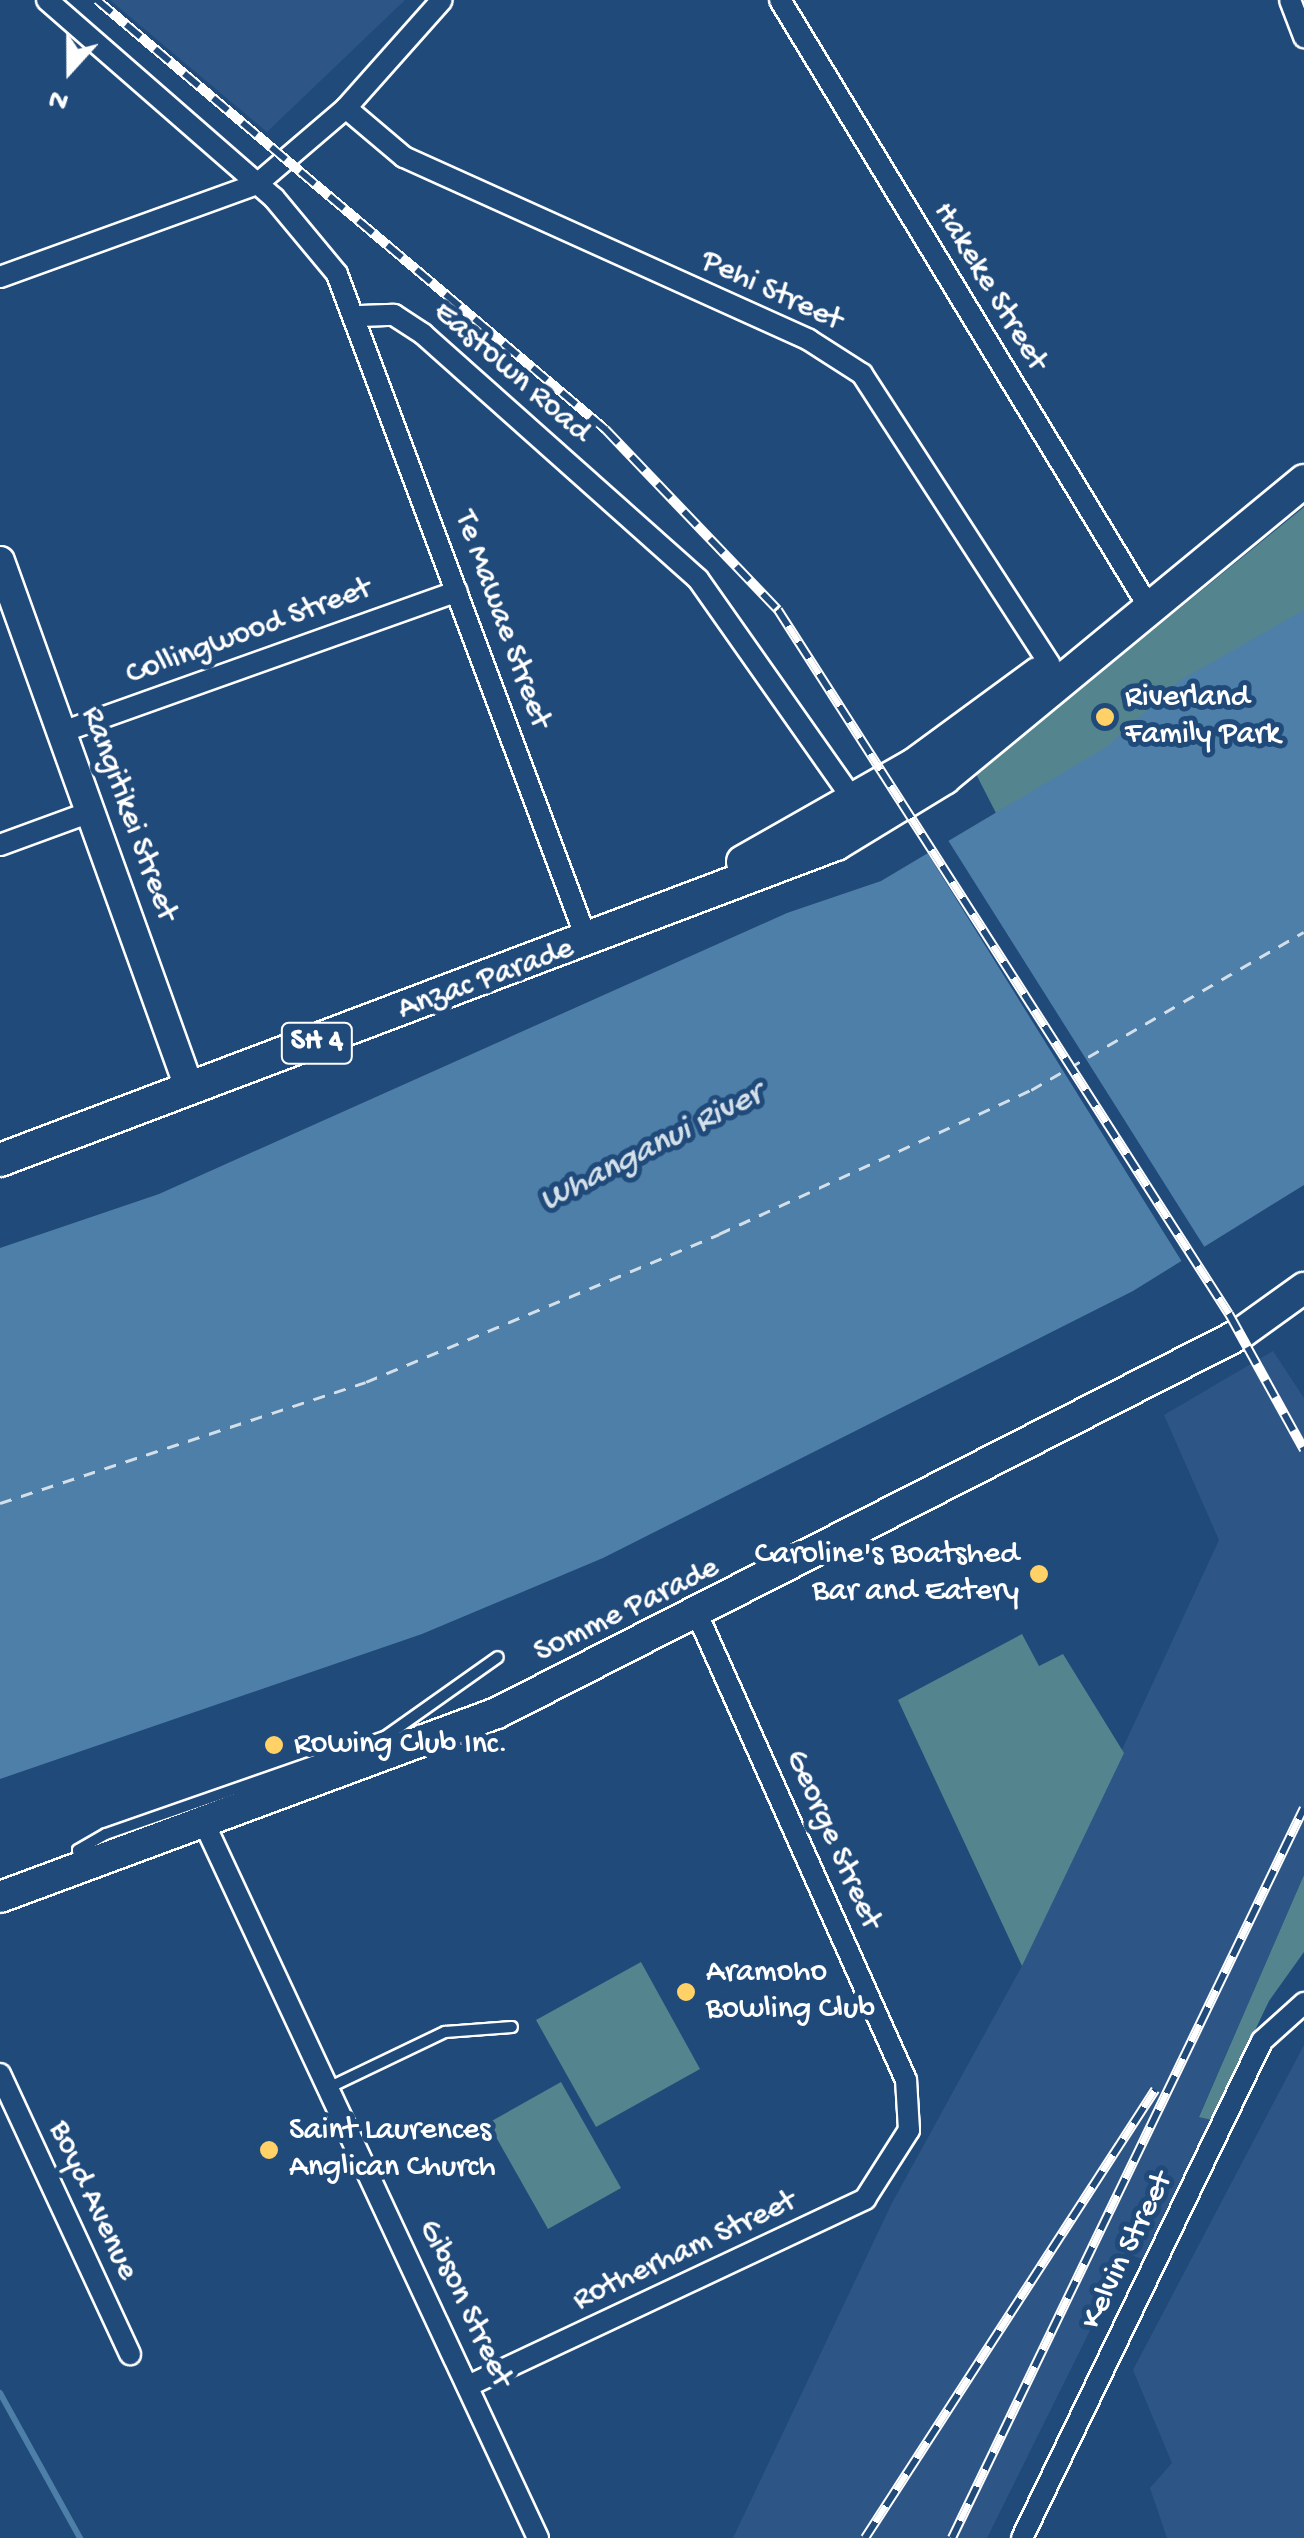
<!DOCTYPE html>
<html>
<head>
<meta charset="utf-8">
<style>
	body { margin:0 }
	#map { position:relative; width:1304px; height:2538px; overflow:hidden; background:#1f4a7a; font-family:"Gochi Hand",sans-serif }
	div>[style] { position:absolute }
	.built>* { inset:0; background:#2d5686 }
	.green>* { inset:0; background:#54848e }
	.water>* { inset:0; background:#4e7fa8 }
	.pier>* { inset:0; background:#1f4a7a }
	.stream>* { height:6px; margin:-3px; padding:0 3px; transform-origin:3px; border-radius:3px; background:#4e7fa8 }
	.ferry>* { height:2.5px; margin-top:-1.25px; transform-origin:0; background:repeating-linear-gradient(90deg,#d3dfe9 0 12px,transparent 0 22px) }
	.roads { filter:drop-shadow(2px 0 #fff) drop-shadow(-2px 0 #fff) drop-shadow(0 2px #fff) drop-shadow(0 -2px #fff) }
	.service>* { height:10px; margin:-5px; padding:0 5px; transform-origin:5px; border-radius:5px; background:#1f4a7a }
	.minor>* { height:20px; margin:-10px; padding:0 10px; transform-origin:10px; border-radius:10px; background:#1f4a7a }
	.tertiary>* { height:28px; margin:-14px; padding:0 14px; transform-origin:14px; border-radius:14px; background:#1f4a7a }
	.secondary>* { height:30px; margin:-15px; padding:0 15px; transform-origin:15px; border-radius:15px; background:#1f4a7a }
	.primary>* { height:32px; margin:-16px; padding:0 16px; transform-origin:16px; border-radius:16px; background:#1f4a7a }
	.rail>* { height:10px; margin-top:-5px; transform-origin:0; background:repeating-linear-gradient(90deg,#1f4a7a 0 19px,#fff 0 38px); box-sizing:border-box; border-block:2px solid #fff }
	.dots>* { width:28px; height:28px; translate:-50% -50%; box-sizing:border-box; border:5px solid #1f4a7a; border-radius:50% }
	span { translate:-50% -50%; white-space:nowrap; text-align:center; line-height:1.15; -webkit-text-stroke:10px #1f4a7a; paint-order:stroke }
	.shield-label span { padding:2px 8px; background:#1f4a7a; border:2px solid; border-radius:8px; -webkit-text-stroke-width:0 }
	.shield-label { font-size:30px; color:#fff; font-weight:700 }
	.street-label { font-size:32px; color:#fff }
	.poi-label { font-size:32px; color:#fff }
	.left { translate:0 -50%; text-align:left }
	.right { translate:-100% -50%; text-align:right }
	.water-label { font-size:35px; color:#d3dfe9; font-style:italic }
	.north { position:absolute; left:20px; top:20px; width:100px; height:100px; -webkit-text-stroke:8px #1f4a7a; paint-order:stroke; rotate:201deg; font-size:28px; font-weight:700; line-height:40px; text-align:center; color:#fff }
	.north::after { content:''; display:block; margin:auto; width:35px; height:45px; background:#fff; clip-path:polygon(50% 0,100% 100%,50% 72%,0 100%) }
</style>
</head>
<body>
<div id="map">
	<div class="built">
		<i style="clip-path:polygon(110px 0,405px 0,267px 132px)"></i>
		<i style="clip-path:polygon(1273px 1351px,1304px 1398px,1304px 1875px,1199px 2116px,1212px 2120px,1145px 2260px,1128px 2254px,987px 2538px,733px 2538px,892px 2203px,1022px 1966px,1219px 1540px,1164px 1415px)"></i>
		<i style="clip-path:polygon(1304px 2045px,1304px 2538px,1167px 2538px,1150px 2488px,1172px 2463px,1133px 2370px)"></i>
	</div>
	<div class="green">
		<i style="clip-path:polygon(1304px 507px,1304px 628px,998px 817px,976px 774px)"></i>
		<i style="clip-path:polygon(1022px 1634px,1039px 1666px,1063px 1654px,1124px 1753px,1022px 1966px,898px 1700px)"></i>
		<i style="clip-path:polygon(1304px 1875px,1304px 1952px,1269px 2001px,1212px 2120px,1199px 2117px)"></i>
		<i style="clip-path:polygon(641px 1962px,700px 2069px,596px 2127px,536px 2020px)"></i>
		<i style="clip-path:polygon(561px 2082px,621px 2188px,548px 2229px,488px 2123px)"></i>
	</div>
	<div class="water">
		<i style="clip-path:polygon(1304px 610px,1304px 1185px,1133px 1291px,603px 1558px,422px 1634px,0 1779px,0 1248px,159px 1194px,787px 913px,881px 881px,1108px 746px,1179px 681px)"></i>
	</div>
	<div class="pier">
		<i style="clip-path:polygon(946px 837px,1207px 1251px,1184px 1265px,925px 849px)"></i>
	</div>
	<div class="stream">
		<i style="left:0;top:2393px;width:166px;rotate:61.1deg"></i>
	</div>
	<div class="ferry">
		<i style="left:0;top:1503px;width:385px;rotate:-18.3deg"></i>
		<i style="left:366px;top:1382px;width:383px;rotate:-22.7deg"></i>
		<i style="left:719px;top:1234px;width:344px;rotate:-24.8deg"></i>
		<i style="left:1031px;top:1090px;width:315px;rotate:-30.1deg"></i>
	</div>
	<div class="roads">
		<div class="service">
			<i style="left:80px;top:1863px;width:13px;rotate:-99deg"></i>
			<i style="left:78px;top:1850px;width:32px;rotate:-30deg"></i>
			<i style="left:106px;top:1834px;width:295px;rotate:-19.2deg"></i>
			<i style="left:385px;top:1737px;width:138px;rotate:-35.3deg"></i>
			<i style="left:328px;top:2088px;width:130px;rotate:-25.6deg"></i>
			<i style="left:445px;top:2032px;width:67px;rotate:-4.3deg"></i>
		</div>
		<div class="minor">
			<i style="left:47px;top:0;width:301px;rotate:41.1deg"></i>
			<i style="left:274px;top:198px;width:99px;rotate:50.3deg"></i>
			<i style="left:337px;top:274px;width:715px;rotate:69.43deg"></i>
			<i style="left:780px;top:0;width:707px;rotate:58.72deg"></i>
			<i style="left:1290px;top:0;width:40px;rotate:69deg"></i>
			<i style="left:346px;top:108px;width:76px;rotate:40.2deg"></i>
			<i style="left:404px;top:157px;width:444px;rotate:24.3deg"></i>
			<i style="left:809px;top:340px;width:63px;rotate:32.7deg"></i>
			<i style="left:862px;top:374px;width:346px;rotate:57.1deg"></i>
			<i style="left:0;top:277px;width:273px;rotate:-19.9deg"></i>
			<i style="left:257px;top:184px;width:117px;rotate:-40.5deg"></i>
			<i style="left:346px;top:108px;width:144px;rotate:-48.4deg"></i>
			<i style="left:360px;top:316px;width:34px;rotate:-2deg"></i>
			<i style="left:394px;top:315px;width:35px;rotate:33deg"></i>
			<i style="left:423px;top:334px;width:368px;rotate:41.7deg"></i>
			<i style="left:698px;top:579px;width:273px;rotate:54.9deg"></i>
			<i style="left:62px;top:732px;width:419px;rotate:-19.6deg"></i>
			<i style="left:0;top:845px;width:96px;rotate:-20.1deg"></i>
			<i style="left:205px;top:1825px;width:787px;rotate:64.97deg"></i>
			<i style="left:0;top:2074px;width:309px;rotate:65.1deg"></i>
			<i style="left:470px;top:2385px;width:437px;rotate:-25.2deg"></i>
			<i style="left:865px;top:2199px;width:82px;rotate:-57.5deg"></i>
			<i style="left:909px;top:2130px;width:50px;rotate:-93.4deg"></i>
			<i style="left:906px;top:2080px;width:508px;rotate:-114.15deg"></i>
			<i style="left:1022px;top:2538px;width:552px;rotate:-64.22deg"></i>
			<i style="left:1262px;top:2041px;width:57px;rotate:-42.1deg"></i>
		</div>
		<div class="tertiary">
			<i style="left:0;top:561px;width:562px;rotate:70.24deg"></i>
		</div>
		<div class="secondary">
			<i style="left:0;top:1897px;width:530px;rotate:-20.32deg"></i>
			<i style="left:497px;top:1713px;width:834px;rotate:-27.03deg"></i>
			<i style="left:1240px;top:1334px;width:79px;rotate:-35.7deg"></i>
		</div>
		<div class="primary">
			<i style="left:743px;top:862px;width:197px;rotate:-29.6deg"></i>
			<i style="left:914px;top:765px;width:154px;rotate:-36.3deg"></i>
			<i style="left:0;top:1160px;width:894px;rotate:-20.71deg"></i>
			<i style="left:836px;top:844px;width:127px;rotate:-31.4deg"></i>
			<i style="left:944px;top:778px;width:467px;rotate:-39.5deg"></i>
		</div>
	</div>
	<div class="rail">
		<i style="left:97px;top:0;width:665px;rotate:40.18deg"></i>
		<i style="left:605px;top:429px;width:250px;rotate:46.3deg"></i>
		<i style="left:778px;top:610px;width:836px;rotate:57.36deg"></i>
		<i style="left:1229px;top:1314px;width:155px;rotate:61.1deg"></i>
		<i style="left:865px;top:2538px;width:534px;rotate:-57.08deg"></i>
		<i style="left:952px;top:2538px;width:810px;rotate:-64.26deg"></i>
	</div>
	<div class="dots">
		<i style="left:1105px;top:717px;background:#ffd166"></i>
		<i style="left:1039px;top:1574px;background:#ffd166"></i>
		<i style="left:274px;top:1745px;background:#ffd166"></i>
		<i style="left:686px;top:1992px;background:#ffd166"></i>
		<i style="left:269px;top:2150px;background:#ffd166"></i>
	</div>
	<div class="shield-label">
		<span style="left:317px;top:1043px">SH 4</span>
	</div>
	<div class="street-label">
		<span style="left:989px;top:287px;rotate:59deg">Hakeke Street</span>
		<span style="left:771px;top:292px;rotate:25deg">Pehi Street</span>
		<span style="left:511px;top:373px;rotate:41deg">Eastown Road</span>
		<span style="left:501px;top:620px;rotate:70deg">Te Mawae Street</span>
		<span style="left:249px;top:633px;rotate:-20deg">Collingwood Street</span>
		<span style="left:128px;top:814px;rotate:70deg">Rangitikei Street</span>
		<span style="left:486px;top:980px;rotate:-20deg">Anzac Parade</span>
		<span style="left:627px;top:1611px;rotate:-26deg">Somme Parade</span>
		<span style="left:832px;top:1840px;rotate:66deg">George Street</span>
		<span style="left:92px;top:2201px;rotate:65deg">Boyd Avenue</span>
		<span style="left:1128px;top:2251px;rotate:-64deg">Kelvin Street</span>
		<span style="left:685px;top:2252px;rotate:-25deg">Rotherham Street</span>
		<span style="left:464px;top:2304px;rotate:65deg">Gibson Street</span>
	</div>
	<div class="poi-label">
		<span class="left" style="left:1125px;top:717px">Riverland<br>Family Park</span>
		<span class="right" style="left:1019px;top:1574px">Caroline's Boatshed<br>Bar and Eatery</span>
		<span class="left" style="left:294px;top:1745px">Rowing Club Inc.</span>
		<span class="left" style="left:706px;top:1992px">Aramoho<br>Bowling Club</span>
		<span class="left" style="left:289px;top:2150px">Saint Laurences<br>Anglican Church</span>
	</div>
	<div class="water-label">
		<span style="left:652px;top:1149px;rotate:-27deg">Whanganui River</span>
	</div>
	<div class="north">N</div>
</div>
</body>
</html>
